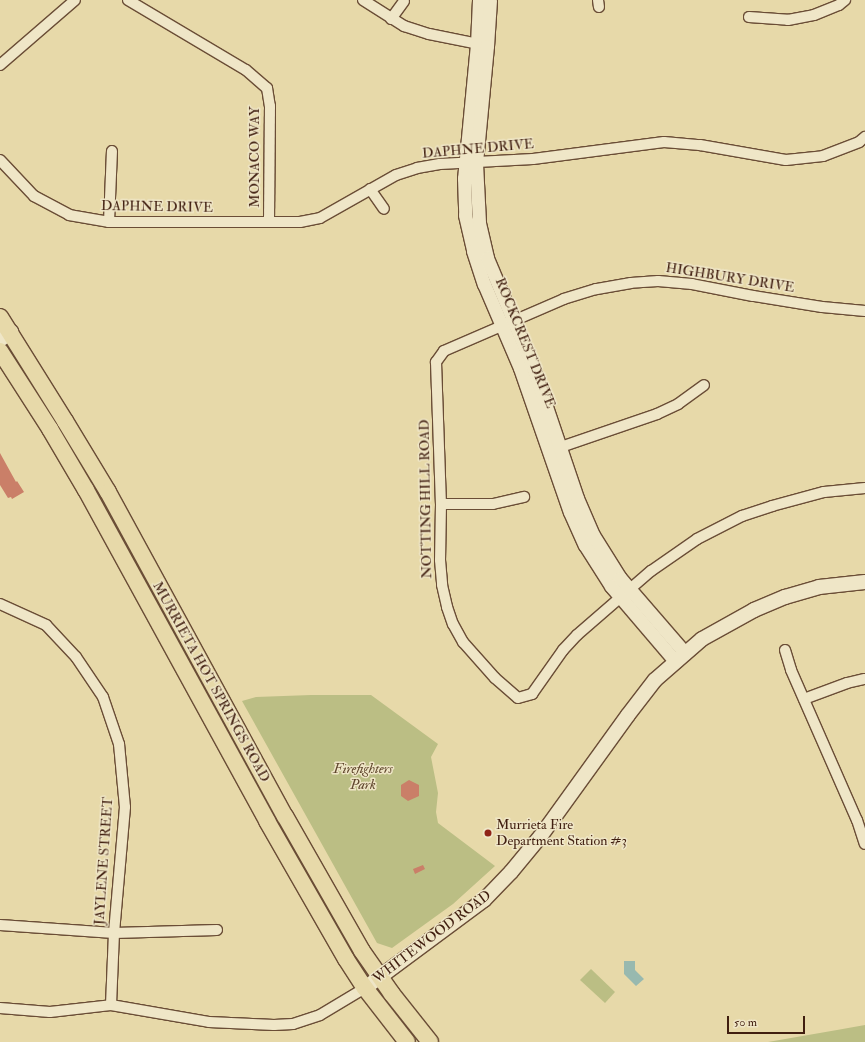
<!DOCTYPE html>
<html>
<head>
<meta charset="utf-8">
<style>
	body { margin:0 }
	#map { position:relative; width:865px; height:1042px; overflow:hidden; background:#e7d9a9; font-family:"IM FELL Double Pica",serif }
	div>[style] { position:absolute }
	.green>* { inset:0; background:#bbbe84 }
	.water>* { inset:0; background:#98b9af }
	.building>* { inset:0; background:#ca7f68 }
	.roads { filter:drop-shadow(1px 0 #6a4d36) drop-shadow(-1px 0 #6a4d36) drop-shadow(0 1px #6a4d36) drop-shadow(0 -1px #6a4d36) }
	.minor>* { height:10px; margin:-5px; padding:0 5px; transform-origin:5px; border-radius:5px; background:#efe6c7 }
	.tertiary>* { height:13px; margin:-6.5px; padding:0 6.5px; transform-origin:6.5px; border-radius:6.5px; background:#efe6c7 }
	.secondary>* { height:14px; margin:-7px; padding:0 7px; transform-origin:7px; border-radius:7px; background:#efe6c7 }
	.primary>* { height:16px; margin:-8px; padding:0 8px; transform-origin:8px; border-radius:8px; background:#e7d9a9 }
	.dots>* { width:11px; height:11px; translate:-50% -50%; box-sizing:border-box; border:2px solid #efe6c7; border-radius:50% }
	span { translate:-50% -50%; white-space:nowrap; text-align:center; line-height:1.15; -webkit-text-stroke:3px #efe6c7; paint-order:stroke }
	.street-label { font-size:14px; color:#401e0f }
	.park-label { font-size:14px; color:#5f462c; font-style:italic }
	.poi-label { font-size:14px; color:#401e0f }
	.left { translate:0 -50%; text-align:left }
	.scale { position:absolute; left:727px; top:1016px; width:78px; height:18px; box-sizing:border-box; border:2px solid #401e0f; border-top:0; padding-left:5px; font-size:12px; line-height:14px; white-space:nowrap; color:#401e0f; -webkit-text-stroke:3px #efe6c7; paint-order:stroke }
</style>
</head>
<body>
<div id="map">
	<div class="green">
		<i style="clip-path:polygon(311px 695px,371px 695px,438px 744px,431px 757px,438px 793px,436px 812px,438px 823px,495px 866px,453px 904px,392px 948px,377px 943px,242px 701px,256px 697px)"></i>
		<i style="clip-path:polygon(591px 969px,615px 992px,605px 1003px,580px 980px)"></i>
		<i style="clip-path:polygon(865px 1025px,865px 1042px,768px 1042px,837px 1030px)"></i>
	</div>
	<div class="water">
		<i style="clip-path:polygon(624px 961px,635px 961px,635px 970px,644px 979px,636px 986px,624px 974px)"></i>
	</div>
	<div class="building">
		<i style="clip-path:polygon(0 453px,16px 482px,17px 481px,24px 492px,12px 499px,11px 497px,8px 498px,0 485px)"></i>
		<i style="clip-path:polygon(409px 780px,419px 785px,419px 796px,408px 801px,401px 796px,401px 785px)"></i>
		<i style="clip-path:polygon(423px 865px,425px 869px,415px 874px,413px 869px)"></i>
	</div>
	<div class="roads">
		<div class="minor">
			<i style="left:128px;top:0;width:137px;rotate:30.7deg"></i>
			<i style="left:246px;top:70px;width:28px;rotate:41deg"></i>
			<i style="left:267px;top:88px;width:18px;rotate:81deg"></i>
			<i style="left:270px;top:106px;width:116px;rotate:90.5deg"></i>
			<i style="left:363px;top:0;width:49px;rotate:32.4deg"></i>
			<i style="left:404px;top:26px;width:26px;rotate:18deg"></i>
			<i style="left:429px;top:34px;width:55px;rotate:11.5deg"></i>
			<i style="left:598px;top:0;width:7px;rotate:82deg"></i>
			<i style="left:749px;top:17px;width:39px;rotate:4deg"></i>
			<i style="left:788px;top:20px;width:26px;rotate:-11deg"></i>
			<i style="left:814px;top:15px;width:27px;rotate:-22deg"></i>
			<i style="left:839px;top:5px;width:8px;rotate:-40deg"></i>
			<i style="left:391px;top:19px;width:22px;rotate:-54deg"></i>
			<i style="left:0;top:65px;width:99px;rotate:-40.9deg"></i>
			<i style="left:0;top:160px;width:50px;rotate:46.6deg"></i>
			<i style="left:34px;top:196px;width:40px;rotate:28deg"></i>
			<i style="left:69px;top:215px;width:41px;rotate:9.9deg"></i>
			<i style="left:109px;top:222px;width:191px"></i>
			<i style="left:300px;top:222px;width:20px;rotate:-11deg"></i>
			<i style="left:320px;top:218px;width:87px;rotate:-29.5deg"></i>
			<i style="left:396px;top:175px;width:22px;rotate:-18deg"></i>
			<i style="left:417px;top:168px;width:23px;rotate:-10deg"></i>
			<i style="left:440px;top:164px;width:93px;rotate:-3.1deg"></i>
			<i style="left:533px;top:159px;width:132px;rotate:-7.4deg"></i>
			<i style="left:664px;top:142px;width:36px;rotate:5deg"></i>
			<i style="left:700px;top:145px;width:87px;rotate:9.9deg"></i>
			<i style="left:786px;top:160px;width:37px;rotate:-6deg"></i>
			<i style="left:823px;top:156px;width:39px;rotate:-21deg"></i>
			<i style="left:859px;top:142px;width:8px;rotate:-40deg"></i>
			<i style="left:370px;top:189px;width:24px;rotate:55deg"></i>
			<i style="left:109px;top:222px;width:71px;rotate:-87.6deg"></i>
			<i style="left:865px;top:311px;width:43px;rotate:-174.7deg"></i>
			<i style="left:822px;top:307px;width:70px;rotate:-170.9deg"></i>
			<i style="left:753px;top:296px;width:62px;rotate:-168.9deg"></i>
			<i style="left:692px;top:284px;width:34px;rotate:-175deg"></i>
			<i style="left:658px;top:281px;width:27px;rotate:176deg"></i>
			<i style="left:631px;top:283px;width:36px;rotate:170deg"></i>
			<i style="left:596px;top:289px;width:34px;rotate:163deg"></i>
			<i style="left:564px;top:299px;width:131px;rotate:156.6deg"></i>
			<i style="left:444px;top:351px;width:14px;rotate:126deg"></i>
			<i style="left:436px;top:362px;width:142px;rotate:88deg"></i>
			<i style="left:441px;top:504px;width:56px;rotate:91deg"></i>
			<i style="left:440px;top:560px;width:25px;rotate:85deg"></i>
			<i style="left:442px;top:585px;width:23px;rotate:77deg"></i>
			<i style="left:447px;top:607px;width:18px;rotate:71deg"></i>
			<i style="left:453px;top:624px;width:21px;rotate:61deg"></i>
			<i style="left:463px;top:642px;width:48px;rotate:48.4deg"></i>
			<i style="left:495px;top:678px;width:30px;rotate:41deg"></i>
			<i style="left:518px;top:698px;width:15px;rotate:-16deg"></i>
			<i style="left:532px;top:694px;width:54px;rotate:-54.8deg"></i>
			<i style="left:563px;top:650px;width:21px;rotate:-47deg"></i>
			<i style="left:577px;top:635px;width:98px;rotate:-40.9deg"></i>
			<i style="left:651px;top:571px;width:56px;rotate:-34.8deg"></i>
			<i style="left:697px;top:539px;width:51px;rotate:-27.1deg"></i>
			<i style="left:742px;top:516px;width:32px;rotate:-18deg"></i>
			<i style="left:772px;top:506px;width:54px;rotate:-15.1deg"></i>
			<i style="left:824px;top:492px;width:41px;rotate:-5.6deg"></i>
			<i style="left:555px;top:449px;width:108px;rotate:-18.9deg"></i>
			<i style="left:657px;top:414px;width:23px;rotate:-25deg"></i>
			<i style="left:678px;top:404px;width:32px;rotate:-36deg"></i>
			<i style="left:441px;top:504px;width:52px"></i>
			<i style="left:493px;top:504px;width:32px;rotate:-13deg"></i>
			<i style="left:0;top:604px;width:51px;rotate:24.5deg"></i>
			<i style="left:46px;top:625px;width:44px;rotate:46.8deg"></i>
			<i style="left:76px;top:657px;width:48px;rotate:56deg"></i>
			<i style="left:103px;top:697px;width:50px;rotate:71.2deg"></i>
			<i style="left:119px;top:744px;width:63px;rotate:84.6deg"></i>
			<i style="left:125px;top:807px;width:126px;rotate:95deg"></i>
			<i style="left:114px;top:933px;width:72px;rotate:92.4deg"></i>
			<i style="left:785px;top:650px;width:21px;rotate:73deg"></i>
			<i style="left:791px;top:670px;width:164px;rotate:66.3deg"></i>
			<i style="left:857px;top:820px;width:25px;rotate:72deg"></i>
			<i style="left:804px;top:699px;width:46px;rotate:-20.4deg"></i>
			<i style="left:847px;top:683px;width:18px;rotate:-13deg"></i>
			<i style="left:0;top:925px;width:114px;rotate:4deg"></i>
			<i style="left:114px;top:933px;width:103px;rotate:-1.7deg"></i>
			<i style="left:0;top:1008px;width:50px;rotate:4.6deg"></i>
			<i style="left:50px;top:1012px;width:61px;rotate:-6.5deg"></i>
			<i style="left:111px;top:1005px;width:99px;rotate:9.8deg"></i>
			<i style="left:209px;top:1022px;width:65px;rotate:2.6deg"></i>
			<i style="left:274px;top:1025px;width:19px;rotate:-3deg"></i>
			<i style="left:293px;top:1024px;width:28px;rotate:-18deg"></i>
			<i style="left:320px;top:1015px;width:52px;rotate:-31deg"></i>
		</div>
		<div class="tertiary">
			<i style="left:479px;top:0;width:44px;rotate:92.6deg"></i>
			<i style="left:477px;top:44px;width:135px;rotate:95.5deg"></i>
			<i style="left:464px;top:178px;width:37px;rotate:88deg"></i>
			<i style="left:465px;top:215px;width:37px;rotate:77deg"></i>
			<i style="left:473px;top:251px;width:35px;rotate:72deg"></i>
			<i style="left:484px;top:284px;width:91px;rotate:66.8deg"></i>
			<i style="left:520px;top:368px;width:152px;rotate:70.9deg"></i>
			<i style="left:570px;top:512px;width:36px;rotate:66deg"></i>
			<i style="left:585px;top:545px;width:49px;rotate:57.6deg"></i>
			<i style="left:611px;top:586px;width:99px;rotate:49.5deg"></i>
			<i style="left:490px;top:0;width:46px;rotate:93.7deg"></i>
			<i style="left:487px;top:46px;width:118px;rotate:95.4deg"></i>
			<i style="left:476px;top:163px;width:60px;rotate:87.1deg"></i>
			<i style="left:479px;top:223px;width:36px;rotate:77deg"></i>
			<i style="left:487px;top:258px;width:116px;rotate:67.2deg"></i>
			<i style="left:532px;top:365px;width:140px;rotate:71.3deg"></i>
			<i style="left:577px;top:498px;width:40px;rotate:66.6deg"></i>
			<i style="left:593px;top:535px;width:51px;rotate:57.9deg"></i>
			<i style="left:620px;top:578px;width:99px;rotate:49.1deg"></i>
		</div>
		<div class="secondary">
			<i style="left:0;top:340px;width:14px;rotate:-36deg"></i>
			<i style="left:365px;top:988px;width:148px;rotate:-36.5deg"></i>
			<i style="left:484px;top:900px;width:39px;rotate:-46deg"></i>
			<i style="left:511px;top:872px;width:45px;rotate:-50.4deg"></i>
			<i style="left:540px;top:837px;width:150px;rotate:-54.2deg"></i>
			<i style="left:628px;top:715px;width:44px;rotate:-52.4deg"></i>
			<i style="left:655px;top:680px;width:62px;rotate:-41.1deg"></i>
			<i style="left:702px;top:639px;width:60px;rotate:-29.1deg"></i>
			<i style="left:754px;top:610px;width:34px;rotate:-23deg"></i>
			<i style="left:785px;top:597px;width:35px;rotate:-16deg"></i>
			<i style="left:819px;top:587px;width:46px;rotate:-6.2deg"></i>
		</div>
		<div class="primary">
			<i style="left:0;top:317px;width:123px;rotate:58deg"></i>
			<i style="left:65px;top:421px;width:83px;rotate:58.8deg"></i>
			<i style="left:108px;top:492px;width:369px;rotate:61.4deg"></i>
			<i style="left:285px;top:816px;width:155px;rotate:60.3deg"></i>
			<i style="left:362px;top:951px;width:52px;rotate:55.1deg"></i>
			<i style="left:392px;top:994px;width:61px;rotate:51.6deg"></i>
			<i style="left:0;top:351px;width:93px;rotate:57.3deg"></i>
			<i style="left:50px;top:429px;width:71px;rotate:59.5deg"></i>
			<i style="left:86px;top:490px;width:377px;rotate:61.3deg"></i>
			<i style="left:267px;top:821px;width:159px;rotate:60.2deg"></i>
			<i style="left:346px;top:959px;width:35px;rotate:57deg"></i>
			<i style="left:365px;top:988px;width:68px;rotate:52.1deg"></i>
		</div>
	</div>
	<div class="dots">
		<i style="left:488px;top:833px;background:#8f2418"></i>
	</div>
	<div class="street-label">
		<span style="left:478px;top:149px;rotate:-5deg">DAPHNE DRIVE</span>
		<span style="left:255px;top:157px;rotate:-90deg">MONACO WAY</span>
		<span style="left:157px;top:207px;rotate:1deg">DAPHNE DRIVE</span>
		<span style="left:730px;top:278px;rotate:9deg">HIGHBURY DRIVE</span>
		<span style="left:525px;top:343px;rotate:68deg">ROCKCREST DRIVE</span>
		<span style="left:426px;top:499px;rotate:-91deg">NOTTING HILL ROAD</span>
		<span style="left:211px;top:682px;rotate:61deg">MURRIETA HOT SPRINGS ROAD</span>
		<span style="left:104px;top:861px;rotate:-86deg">JAYLENE STREET</span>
		<span style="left:432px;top:937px;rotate:-37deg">WHITEWOOD ROAD</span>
	</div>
	<div class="park-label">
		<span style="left:363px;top:777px">Firefighters<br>Park</span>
	</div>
	<div class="poi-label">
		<span class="left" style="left:496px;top:833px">Murrieta Fire<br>Department Station #3</span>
	</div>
	<div class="scale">50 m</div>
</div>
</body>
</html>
